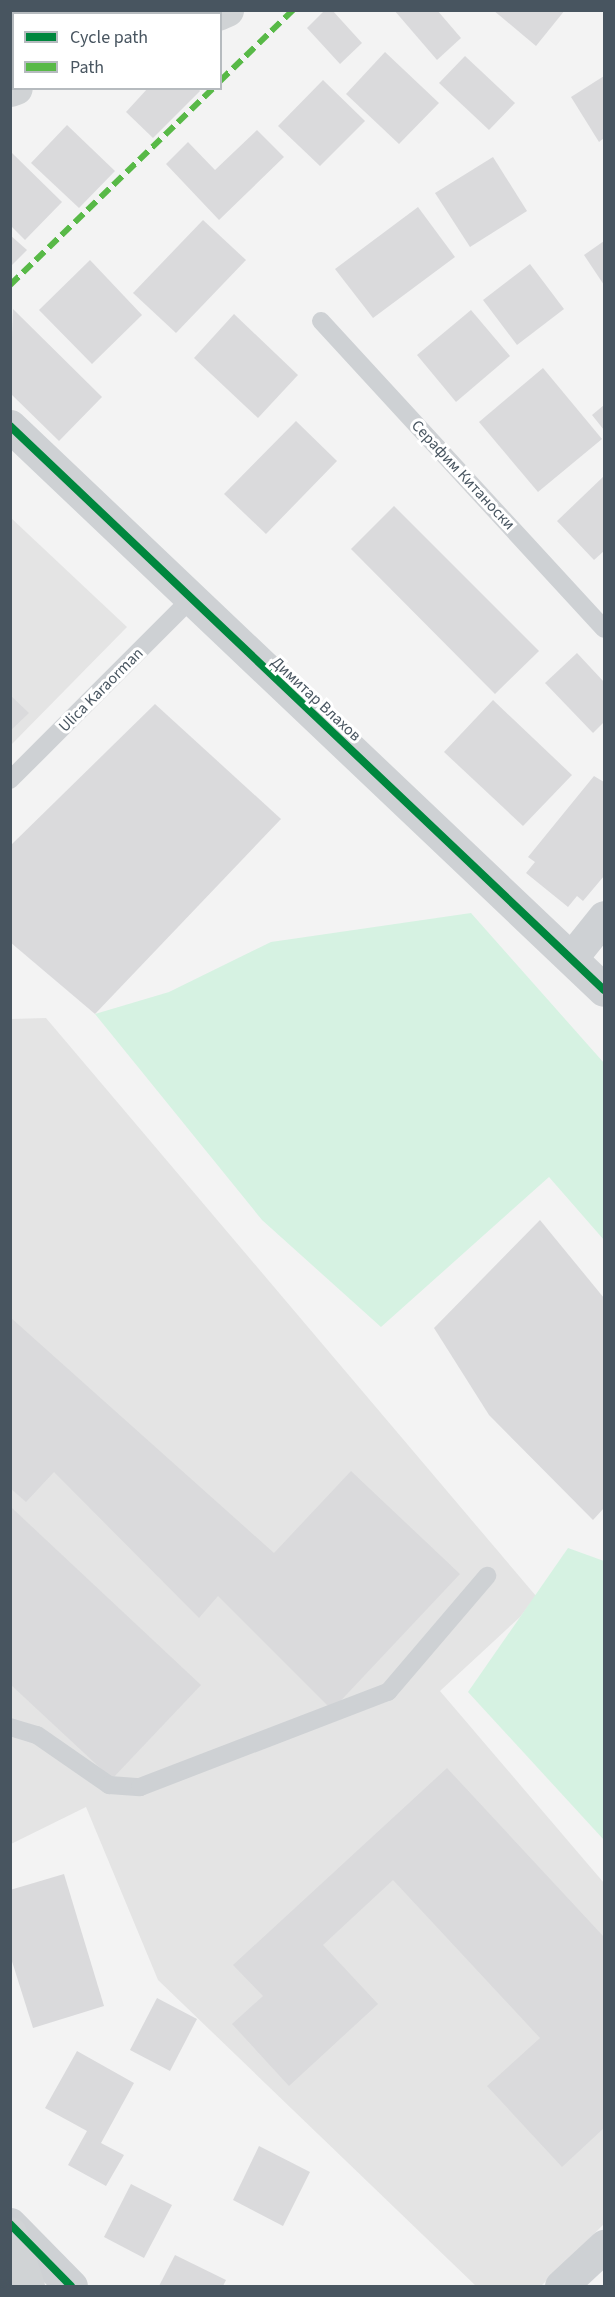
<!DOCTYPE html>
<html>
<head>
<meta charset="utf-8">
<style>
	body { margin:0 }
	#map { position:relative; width:615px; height:2297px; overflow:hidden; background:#f3f3f3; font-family:"Source Sans 3",sans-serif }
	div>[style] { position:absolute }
	.education>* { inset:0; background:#e4e4e4 }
	.green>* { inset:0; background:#d6f2e2 }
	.building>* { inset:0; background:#dadadc }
	.lane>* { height:18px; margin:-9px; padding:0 9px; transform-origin:9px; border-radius:9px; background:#ced1d4 }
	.street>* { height:33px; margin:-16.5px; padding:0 16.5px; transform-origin:16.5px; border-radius:16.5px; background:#ced1d4 }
	.secondary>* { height:33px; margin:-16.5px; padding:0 16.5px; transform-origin:16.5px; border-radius:16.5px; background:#d0d3d5 }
	.quiet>* { height:6px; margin-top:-3px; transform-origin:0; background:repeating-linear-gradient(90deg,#58b947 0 12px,transparent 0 18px) }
	.cycleway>* { height:8px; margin:-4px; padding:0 4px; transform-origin:4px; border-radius:4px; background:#00873e }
	span { translate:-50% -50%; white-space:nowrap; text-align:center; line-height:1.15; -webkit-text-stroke:6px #fff; paint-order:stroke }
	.street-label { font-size:16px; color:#485560 }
	.frame { position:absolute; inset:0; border:12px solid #485560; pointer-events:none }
	.legend { position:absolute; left:12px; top:12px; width:210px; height:78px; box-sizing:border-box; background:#fff; border:2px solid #b6bbbf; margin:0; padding:8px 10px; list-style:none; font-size:18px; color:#485560 }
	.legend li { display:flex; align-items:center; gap:12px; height:30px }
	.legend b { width:30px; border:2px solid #b6bbbf }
</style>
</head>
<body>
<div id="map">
	<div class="education">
		<i style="clip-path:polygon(10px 517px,127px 627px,11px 745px,10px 745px)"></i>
		<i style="clip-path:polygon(46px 1018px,536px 1596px,520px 1617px,440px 1691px,604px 1883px,604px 2224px,541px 2286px,476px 2286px,158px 1980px,86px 1807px,11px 1844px,10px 1019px)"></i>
	</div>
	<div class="green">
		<i style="clip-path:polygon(471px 913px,604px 1063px,604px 1240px,549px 1177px,381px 1327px,262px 1220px,95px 1014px,169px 992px,271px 942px)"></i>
		<i style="clip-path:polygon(568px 1548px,604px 1561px,604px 1840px,468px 1692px)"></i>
	</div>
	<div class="building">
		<i style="clip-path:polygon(325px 10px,332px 10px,362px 43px,340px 64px,307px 28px)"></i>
		<i style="clip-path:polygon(394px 10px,437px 10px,461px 38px,437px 60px)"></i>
		<i style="clip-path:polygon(493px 10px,565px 10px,536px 46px)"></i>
		<i style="clip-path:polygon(385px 52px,439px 103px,399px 144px,346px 94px)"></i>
		<i style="clip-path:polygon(465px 56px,515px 103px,489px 130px,439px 83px)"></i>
		<i style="clip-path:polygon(604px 76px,604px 138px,599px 142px,571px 97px)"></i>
		<i style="clip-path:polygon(323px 80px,365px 121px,320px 166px,278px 126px)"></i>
		<i style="clip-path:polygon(148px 88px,198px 88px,200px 91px,153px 138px,126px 112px)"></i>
		<i style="clip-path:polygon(67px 125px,115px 171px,79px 208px,31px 163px)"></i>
		<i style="clip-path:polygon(257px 130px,284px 157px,219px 220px,166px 164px,188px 142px,215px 170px)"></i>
		<i style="clip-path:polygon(10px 151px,62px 202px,25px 240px,10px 225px)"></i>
		<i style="clip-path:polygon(493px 157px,527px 211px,470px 247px,435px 193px)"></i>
		<i style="clip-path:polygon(418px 207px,455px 257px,373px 318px,335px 269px)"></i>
		<i style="clip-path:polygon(203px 220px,246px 260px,176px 333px,133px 293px)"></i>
		<i style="clip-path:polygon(10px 235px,27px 250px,10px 267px)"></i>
		<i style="clip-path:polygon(604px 241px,604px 285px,584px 255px)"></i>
		<i style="clip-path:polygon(90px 260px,142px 315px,92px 364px,39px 310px)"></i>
		<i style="clip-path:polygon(530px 264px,564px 309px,517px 345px,483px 300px)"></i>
		<i style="clip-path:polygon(13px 309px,102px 397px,59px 441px,10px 393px)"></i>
		<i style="clip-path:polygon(471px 310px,510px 356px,456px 402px,417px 355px)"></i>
		<i style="clip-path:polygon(234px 314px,298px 375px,258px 418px,194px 358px)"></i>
		<i style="clip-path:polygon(543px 368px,602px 439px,538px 492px,479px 422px)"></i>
		<i style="clip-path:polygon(604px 405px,604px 430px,592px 415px)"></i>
		<i style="clip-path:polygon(296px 421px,337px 461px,266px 534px,224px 494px)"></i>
		<i style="clip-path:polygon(604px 476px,604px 551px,594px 560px,557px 521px)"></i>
		<i style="clip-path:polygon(394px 506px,539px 651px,495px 694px,351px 549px)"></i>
		<i style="clip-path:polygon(577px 653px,604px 682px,604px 722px,593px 733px,545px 683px)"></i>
		<i style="clip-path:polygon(10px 695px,29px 713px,10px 731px)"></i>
		<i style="clip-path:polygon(493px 700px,572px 775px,523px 826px,444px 752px)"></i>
		<i style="clip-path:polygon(155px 704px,281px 819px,95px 1014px,10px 942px,10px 846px)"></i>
		<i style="clip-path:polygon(594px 776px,604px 782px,604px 876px,583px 901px,577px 896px,568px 907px,526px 873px,535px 862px,528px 857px)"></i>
		<i style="clip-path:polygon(540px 1220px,604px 1298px,604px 1508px,593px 1520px,489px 1415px,434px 1328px)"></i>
		<i style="clip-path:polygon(10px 1317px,274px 1553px,351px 1471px,460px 1574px,332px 1710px,218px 1596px,199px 1618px,54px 1472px,26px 1502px,10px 1488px)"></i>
		<i style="clip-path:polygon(12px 1508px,201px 1685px,112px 1779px,10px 1684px)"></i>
		<i style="clip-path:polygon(447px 1768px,604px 1937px,604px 2128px,562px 2167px,487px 2086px,540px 2038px,393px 1880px,323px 1945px,378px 2004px,289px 2086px,232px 2024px,263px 1996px,233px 1965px)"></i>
		<i style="clip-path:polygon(64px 1874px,104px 2006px,33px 2028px,10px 1955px,10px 1890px)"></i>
		<i style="clip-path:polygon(157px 1998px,197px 2019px,170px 2071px,130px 2050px)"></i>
		<i style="clip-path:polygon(77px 2051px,134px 2083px,101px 2143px,124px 2155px,106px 2186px,68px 2165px,87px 2131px,45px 2108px)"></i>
		<i style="clip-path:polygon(259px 2146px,310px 2172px,283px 2226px,233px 2200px)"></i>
		<i style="clip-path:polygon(131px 2184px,172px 2205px,144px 2258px,104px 2237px)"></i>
		<i style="clip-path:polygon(175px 2255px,226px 2280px,223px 2286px,159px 2286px)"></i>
	</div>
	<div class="lane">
		<i style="left:321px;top:321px;width:418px;rotate:47.4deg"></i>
		<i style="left:10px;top:780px;width:256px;rotate:-45deg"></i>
		<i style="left:10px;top:1727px;width:28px;rotate:17deg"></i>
		<i style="left:37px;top:1735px;width:88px;rotate:34.8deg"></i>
		<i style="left:109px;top:1785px;width:31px;rotate:4deg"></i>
		<i style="left:140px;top:1787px;width:266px;rotate:-21deg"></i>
		<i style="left:388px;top:1692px;width:153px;rotate:-49.5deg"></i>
	</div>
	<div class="street">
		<i style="left:168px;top:10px;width:4px;rotate:76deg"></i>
		<i style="left:10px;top:426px;width:819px;rotate:43.52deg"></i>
		<i style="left:572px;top:957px;width:51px;rotate:-51.3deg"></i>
		<i style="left:10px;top:2224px;width:87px;rotate:45.5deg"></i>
		<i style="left:561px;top:2286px;width:59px;rotate:-42.9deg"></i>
	</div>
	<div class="secondary">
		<i style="left:218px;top:14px;width:10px;rotate:-24deg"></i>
		<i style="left:10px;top:90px;width:6px;rotate:-18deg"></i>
		<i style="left:10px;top:2233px;width:56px;rotate:71.2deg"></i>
	</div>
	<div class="quiet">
		<i style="left:220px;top:81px;width:102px;rotate:-44.2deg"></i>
		<i style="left:10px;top:285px;width:283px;rotate:-44.1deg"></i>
	</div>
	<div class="cycleway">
		<i style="left:10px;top:426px;width:819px;rotate:43.52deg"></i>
		<i style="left:10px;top:2224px;width:87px;rotate:45.5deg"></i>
	</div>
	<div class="street-label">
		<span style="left:463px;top:475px;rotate:47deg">Серафим Китаноски</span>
		<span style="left:101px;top:690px;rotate:-45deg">Ulica Karaorman</span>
		<span style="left:316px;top:699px;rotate:43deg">Димитар Влахов</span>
	</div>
	<div class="frame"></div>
	<ul class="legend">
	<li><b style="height:8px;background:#00873e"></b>Cycle path</li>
	<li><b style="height:8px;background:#58b947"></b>Path</li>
	</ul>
</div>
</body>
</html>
